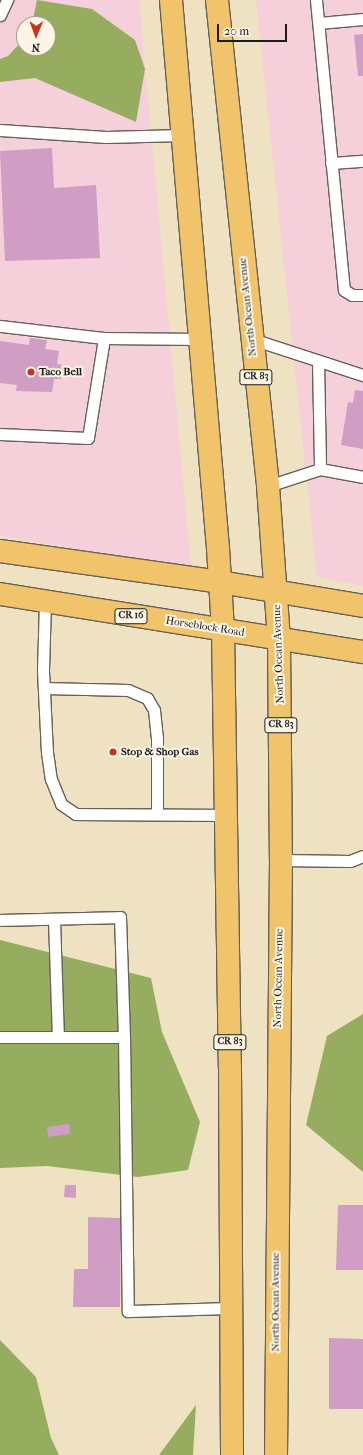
<!DOCTYPE html>
<html>
<head>
<meta charset="utf-8">
<style>
	body { margin:0 }
	#map { position:relative; width:363px; height:1455px; overflow:hidden; background:#eee2c2; font-family:"IM FELL French Canon",serif }
	div>[style] { position:absolute }
	.built>* { inset:0; background:#f5cfd9 }
	.forest>* { inset:0; background:#96ad5f }
	.building>* { inset:0; background:#d09dc4 }
	.roads { filter:drop-shadow(1px 0 #666156) drop-shadow(-1px 0 #666156) drop-shadow(0 1px #666156) drop-shadow(0 -1px #666156) }
	.lane>* { height:11px; margin:-5.5px; padding:0 5.5px; transform-origin:5.5px; border-radius:5.5px; background:#fff }
	.primary>* { height:22px; margin:-11px; padding:0 11px; transform-origin:11px; border-radius:11px; background:#f1c36a }
	.highway>* { height:22px; margin:-11px; padding:0 11px; transform-origin:11px; border-radius:11px; background:#f1c36a }
	.dots>* { width:11px; height:11px; translate:-50% -50%; box-sizing:border-box; border:2px solid #fcf5e5; border-radius:50% }
	span { translate:-50% -50%; white-space:nowrap; text-align:center; line-height:1.15; -webkit-text-stroke:4px #fcf5e5; paint-order:stroke }
	.shield-label span { padding:1px 3px; background:#fcf5e5; border:1px solid; border-radius:3px; -webkit-text-stroke-width:0 }
	.shield-label { font-size:10px; color:#1c1c1c; font-weight:700 }
	.street-label { font-size:11px; color:#1c1c1c }
	.poi-label { font-size:11px; color:#1c1c1c; font-weight:700 }
	.left { translate:0 -50%; text-align:left }
	.north { position:absolute; left:16px; top:16px; width:40px; height:40px; box-sizing:border-box; background:#fcf5e5; border:1px solid #a29e95; border-radius:50%; rotate:181deg; font-size:11px; font-weight:700; line-height:16px; text-align:center; color:#1c1c1c }
	.north::after { content:''; display:block; margin:auto; width:14px; height:18px; background:#c8321e; clip-path:polygon(50% 0,100% 100%,50% 72%,0 100%) }
	.scale { position:absolute; left:217px; top:24px; width:70px; height:18px; box-sizing:border-box; border:2px solid #1c1c1c; border-top:0; padding-left:5px; font-size:12px; line-height:14px; white-space:nowrap; color:#1c1c1c; -webkit-text-stroke:3px #fcf5e5; paint-order:stroke }
</style>
</head>
<body>
<div id="map">
	<div class="built">
		<i style="clip-path:polygon(evenodd,0 0,139px 0,191px 568px,0 536px,0 0,24px 24px,48px 24px,48px 48px,24px 48px,24px 24px)"></i>
		<i style="clip-path:polygon(256px 0,363px 0,363px 586px,317px 577px)"></i>
	</div>
	<div class="forest">
		<i style="clip-path:polygon(37px 0,92px 9px,135px 40px,145px 69px,136px 122px,35px 78px,0 82px,0 59px,8px 56px,24px 39px,24px 48px,48px 48px,48px 24px,32px 24px)"></i>
		<i style="clip-path:polygon(0 940px,151px 978px,162px 1032px,200px 1122px,188px 1170px,138px 1177px,47px 1166px,0 1168px)"></i>
		<i style="clip-path:polygon(363px 1014px,363px 1172px,306px 1125px,327px 1036px)"></i>
		<i style="clip-path:polygon(0 1340px,36px 1377px,51px 1438px,59px 1455px,0 1455px)"></i>
		<i style="clip-path:polygon(196px 1405px,193px 1455px,159px 1455px)"></i>
	</div>
	<div class="building">
		<i style="clip-path:polygon(363px 34px,363px 76px,358px 76px,354px 35px)"></i>
		<i style="clip-path:polygon(52px 148px,54px 188px,96px 185px,100px 258px,5px 261px,0 151px)"></i>
		<i style="clip-path:polygon(30px 338px,47px 340px,45px 349px,59px 351px,57px 364px,63px 365px,61px 379px,54px 379px,52px 392px,16px 391px,17px 385px,0 383px,0 341px,29px 345px)"></i>
		<i style="clip-path:polygon(355px 390px,363px 391px,363px 449px,341px 445px,348px 402px,353px 403px)"></i>
		<i style="clip-path:polygon(69px 1124px,70px 1134px,48px 1137px,47px 1127px)"></i>
		<i style="clip-path:polygon(65px 1185px,76px 1185px,76px 1198px,64px 1197px)"></i>
		<i style="clip-path:polygon(338px 1205px,363px 1205px,363px 1270px,336px 1270px)"></i>
		<i style="clip-path:polygon(88px 1217px,121px 1218px,120px 1307px,73px 1307px,74px 1269px,88px 1269px)"></i>
		<i style="clip-path:polygon(329px 1338px,363px 1339px,363px 1409px,329px 1409px)"></i>
	</div>
	<div class="roads">
		<div class="lane">
			<i style="left:316px;top:0;width:291px;rotate:84.5deg"></i>
			<i style="left:344px;top:290px;width:9px;rotate:32deg"></i>
			<i style="left:352px;top:295px;width:11px"></i>
			<i style="left:0;top:15px;width:17px;rotate:-65deg"></i>
			<i style="left:319px;top:23px;width:44px;rotate:-5.2deg"></i>
			<i style="left:0;top:130px;width:106px;rotate:3.8deg"></i>
			<i style="left:106px;top:137px;width:76px;rotate:-1.5deg"></i>
			<i style="left:331px;top:163px;width:32px;rotate:-4deg"></i>
			<i style="left:0;top:326px;width:105px;rotate:6.6deg"></i>
			<i style="left:252px;top:339px;width:117px;rotate:18deg"></i>
			<i style="left:318px;top:361px;width:108px;rotate:88.9deg"></i>
			<i style="left:0;top:434px;width:88px;rotate:2.6deg"></i>
			<i style="left:88px;top:438px;width:101px;rotate:-80.9deg"></i>
			<i style="left:104px;top:338px;width:96px;rotate:0.6deg"></i>
			<i style="left:268px;top:486px;width:55px;rotate:-18.1deg"></i>
			<i style="left:320px;top:469px;width:44px;rotate:10.5deg"></i>
			<i style="left:45px;top:602px;width:69px;rotate:91.7deg"></i>
			<i style="left:43px;top:671px;width:81px;rotate:87.2deg"></i>
			<i style="left:47px;top:752px;width:27px;rotate:82deg"></i>
			<i style="left:51px;top:779px;width:27px;rotate:68deg"></i>
			<i style="left:61px;top:804px;width:18px;rotate:34deg"></i>
			<i style="left:76px;top:814px;width:150px;rotate:0.4deg"></i>
			<i style="left:44px;top:688px;width:84px;rotate:1.4deg"></i>
			<i style="left:128px;top:690px;width:21px;rotate:23deg"></i>
			<i style="left:147px;top:698px;width:14px;rotate:60deg"></i>
			<i style="left:154px;top:710px;width:27px;rotate:84deg"></i>
			<i style="left:157px;top:737px;width:77px;rotate:90deg"></i>
			<i style="left:281px;top:860px;width:69px;rotate:0.8deg"></i>
			<i style="left:350px;top:861px;width:14px;rotate:-21deg"></i>
			<i style="left:54px;top:919px;width:118px;rotate:88.1deg"></i>
			<i style="left:0;top:920px;width:120px;rotate:-1.4deg"></i>
			<i style="left:120px;top:917px;width:120px;rotate:88.1deg"></i>
			<i style="left:124px;top:1037px;width:124px;rotate:180deg"></i>
			<i style="left:124px;top:1037px;width:274px;rotate:89.2deg"></i>
			<i style="left:128px;top:1311px;width:104px;rotate:-1.7deg"></i>
		</div>
		<div class="primary">
			<i style="left:0;top:551px;width:222px;rotate:8deg"></i>
			<i style="left:220px;top:582px;width:145px;rotate:9.5deg"></i>
			<i style="left:0;top:594px;width:368px;rotate:9.1deg"></i>
		</div>
		<div class="highway">
			<i style="left:171px;top:0;width:550px;rotate:85.1deg"></i>
			<i style="left:218px;top:548px;width:82px;rotate:86.5deg"></i>
			<i style="left:223px;top:630px;width:437px;rotate:89.1deg"></i>
			<i style="left:230px;top:1067px;width:388px;rotate:89.7deg"></i>
			<i style="left:217px;top:0;width:489px;rotate:84deg"></i>
			<i style="left:268px;top:486px;width:153px;rotate:85.9deg"></i>
			<i style="left:279px;top:639px;width:221px;rotate:89.5deg"></i>
			<i style="left:281px;top:860px;width:595px;rotate:90.48deg"></i>
		</div>
	</div>
	<div class="dots">
		<i style="left:31px;top:372px;background:#c8321e"></i>
		<i style="left:113px;top:752px;background:#c8321e"></i>
	</div>
	<div class="shield-label">
		<span style="left:256px;top:377px">CR 83</span>
		<span style="left:131px;top:616px">CR 16</span>
		<span style="left:281px;top:725px">CR 83</span>
		<span style="left:230px;top:1042px">CR 83</span>
	</div>
	<div class="street-label">
		<span style="left:248px;top:307px;rotate:-96deg">North Ocean Avenue</span>
		<span style="left:205px;top:627px;rotate:9deg">Horseblock Road</span>
		<span style="left:279px;top:654px;rotate:-92deg">North Ocean Avenue</span>
		<span style="left:279px;top:978px;rotate:-89deg">North Ocean Avenue</span>
		<span style="left:276px;top:1302px;rotate:-90deg">North Ocean Avenue</span>
	</div>
	<div class="poi-label">
		<span class="left" style="left:39px;top:372px">Taco Bell</span>
		<span class="left" style="left:121px;top:752px">Stop &amp; Shop Gas</span>
	</div>
	<div class="north">N</div>
	<div class="scale">20 m</div>
</div>
</body>
</html>
